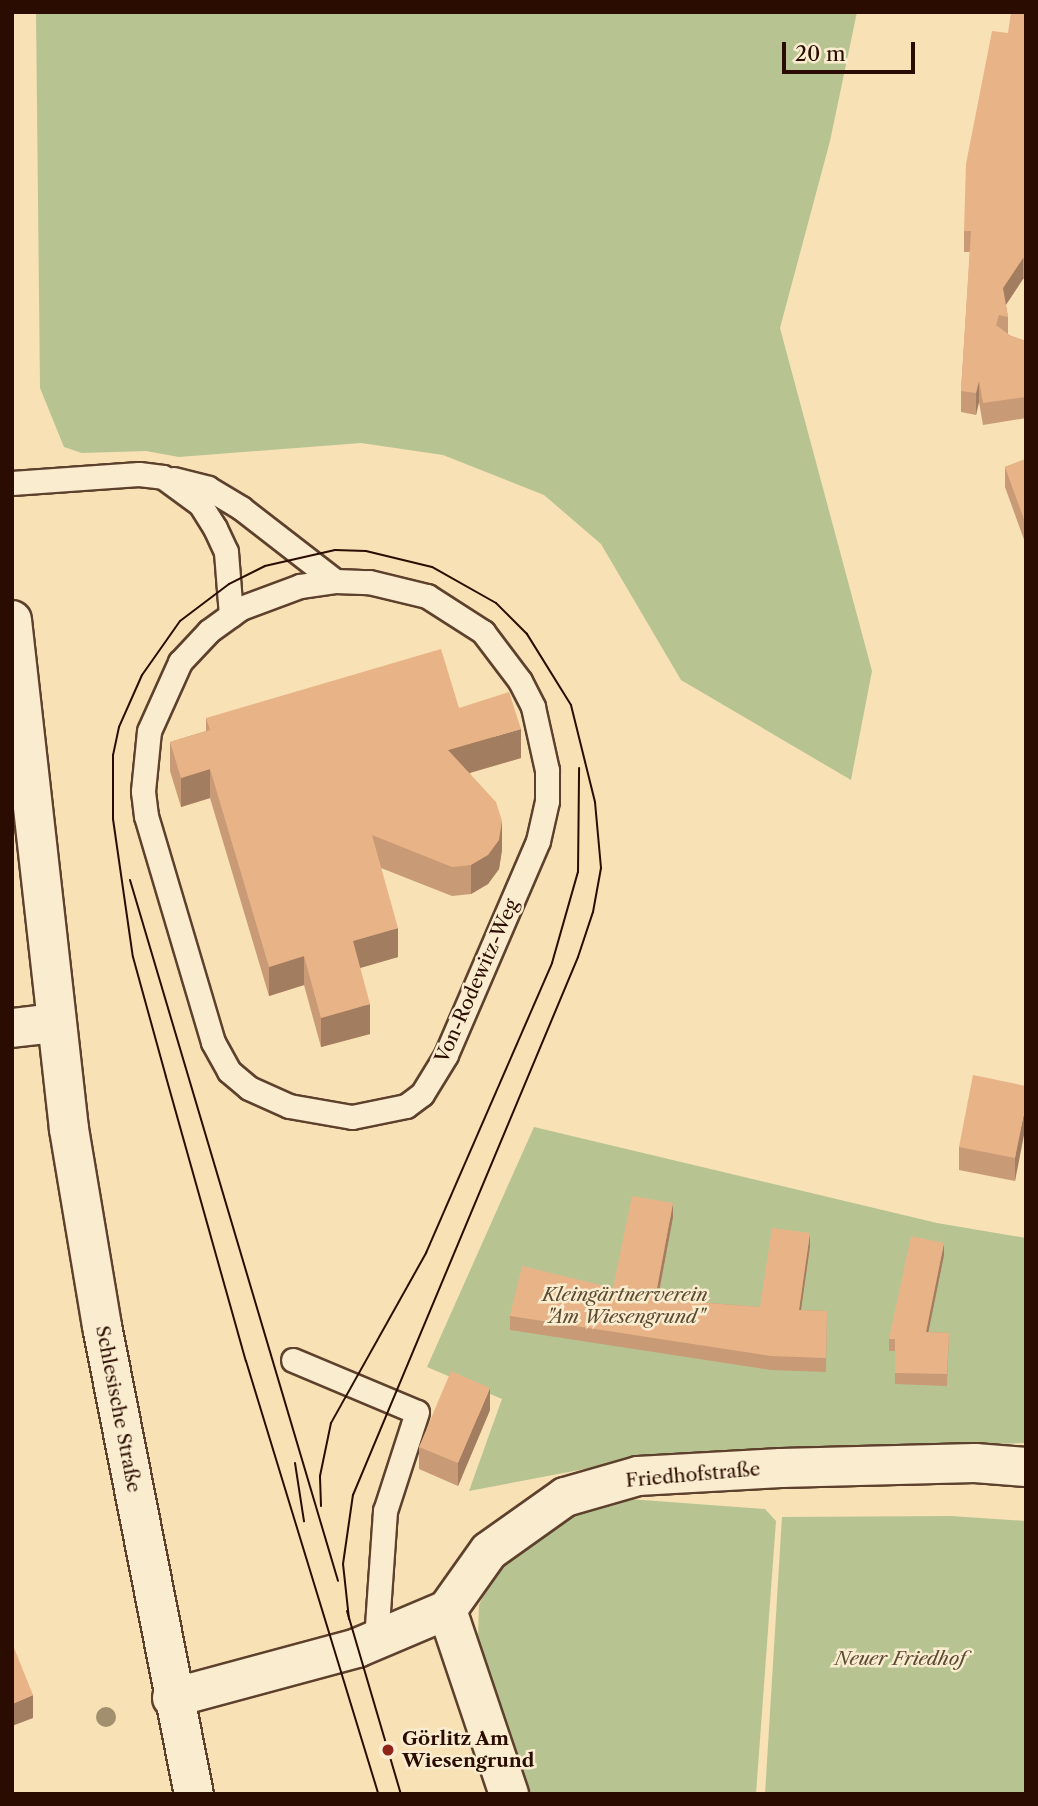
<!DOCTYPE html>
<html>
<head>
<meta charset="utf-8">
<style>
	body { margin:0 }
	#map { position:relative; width:1038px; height:1806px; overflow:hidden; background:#f7e1b5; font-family:"Libre Caslon Text",serif }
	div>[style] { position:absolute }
	.green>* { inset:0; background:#b7c492 }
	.roads { filter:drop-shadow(2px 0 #5e412d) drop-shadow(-2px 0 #5e412d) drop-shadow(0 2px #5e412d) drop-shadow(0 -2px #5e412d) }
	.service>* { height:23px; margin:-11.5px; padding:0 11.5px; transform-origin:11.5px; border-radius:11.5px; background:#faeccf }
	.minor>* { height:38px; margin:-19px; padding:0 19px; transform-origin:19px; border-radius:19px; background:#faeccf }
	.tram>* { height:2px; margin:-1px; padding:0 1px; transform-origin:1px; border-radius:1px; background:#2b0c00 }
	.trees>* { width:20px; height:20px; margin:-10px; border-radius:50%; background:#a28f6e }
	.wall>* { inset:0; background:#c89a75 }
	.shaded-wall>* { inset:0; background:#a37d5f }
	.building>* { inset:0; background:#e9b388 }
	.dots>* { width:19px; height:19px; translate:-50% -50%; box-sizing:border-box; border:4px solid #faeccf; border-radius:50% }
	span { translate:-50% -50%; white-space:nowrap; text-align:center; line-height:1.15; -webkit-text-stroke:5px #faeccf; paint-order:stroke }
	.street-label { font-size:19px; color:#2b0c00 }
	.park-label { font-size:19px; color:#5c4c33; font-style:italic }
	.poi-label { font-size:19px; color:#2b0c00; font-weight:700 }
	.left { translate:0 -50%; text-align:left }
	.frame { position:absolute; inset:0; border:14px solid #2b0c00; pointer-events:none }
	.scale { position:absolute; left:782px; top:42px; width:133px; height:32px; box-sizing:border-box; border:4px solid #2b0c00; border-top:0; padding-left:9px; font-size:21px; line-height:24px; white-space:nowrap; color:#2b0c00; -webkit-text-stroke:5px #faeccf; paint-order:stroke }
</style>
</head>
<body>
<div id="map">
	<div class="green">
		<i style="clip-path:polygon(36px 12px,857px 12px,830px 141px,780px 328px,872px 671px,851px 780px,681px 680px,601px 544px,544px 495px,443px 455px,361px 443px,179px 457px,146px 451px,82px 453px,64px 447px,40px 388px)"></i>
		<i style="clip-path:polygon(534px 1127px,937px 1223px,1026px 1238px,1026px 1443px,653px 1456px,469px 1491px,502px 1399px,427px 1367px)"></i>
		<i style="clip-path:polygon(629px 1499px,765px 1509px,776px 1521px,756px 1794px,530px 1794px,478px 1639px,479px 1605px,501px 1560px,554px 1522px)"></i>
		<i style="clip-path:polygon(951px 1516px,1026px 1521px,1026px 1794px,765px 1794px,782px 1517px)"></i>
	</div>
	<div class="roads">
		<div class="service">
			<i style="left:173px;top:479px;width:36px;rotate:14deg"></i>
			<i style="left:208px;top:488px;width:39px;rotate:31deg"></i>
			<i style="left:241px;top:508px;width:119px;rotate:37.8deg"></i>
			<i style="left:12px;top:483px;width:127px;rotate:-4.1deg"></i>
			<i style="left:139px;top:474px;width:24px;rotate:7deg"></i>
			<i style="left:163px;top:477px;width:46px;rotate:36.1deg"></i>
			<i style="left:200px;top:504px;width:28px;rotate:58deg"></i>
			<i style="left:215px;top:528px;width:26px;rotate:65deg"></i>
			<i style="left:226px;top:552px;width:63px;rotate:85.5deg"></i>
			<i style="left:335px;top:581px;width:34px;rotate:2deg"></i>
			<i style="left:369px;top:582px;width:60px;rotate:13.6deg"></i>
			<i style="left:427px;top:596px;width:67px;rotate:32.7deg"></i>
			<i style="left:483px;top:632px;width:61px;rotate:52.9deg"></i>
			<i style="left:520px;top:681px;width:29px;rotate:63deg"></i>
			<i style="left:533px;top:707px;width:65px;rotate:77.5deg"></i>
			<i style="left:547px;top:770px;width:31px;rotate:90deg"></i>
			<i style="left:547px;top:801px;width:41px;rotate:102.7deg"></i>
			<i style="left:538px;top:841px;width:233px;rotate:113.3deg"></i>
			<i style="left:446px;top:1055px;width:46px;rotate:121.6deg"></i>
			<i style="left:422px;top:1094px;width:20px;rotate:143deg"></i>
			<i style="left:406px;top:1106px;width:55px;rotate:168.5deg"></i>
			<i style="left:352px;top:1117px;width:64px;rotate:-170.1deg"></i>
			<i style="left:289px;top:1106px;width:44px;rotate:-155.8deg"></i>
			<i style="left:249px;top:1088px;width:26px;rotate:-140deg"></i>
			<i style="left:229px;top:1071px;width:33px;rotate:-119deg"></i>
			<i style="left:213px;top:1042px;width:236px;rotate:-106.5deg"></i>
			<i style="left:146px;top:816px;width:25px;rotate:-97deg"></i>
			<i style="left:143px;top:791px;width:60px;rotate:-84.3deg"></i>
			<i style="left:149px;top:731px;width:76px;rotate:-65.8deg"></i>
			<i style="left:180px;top:662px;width:42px;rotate:-46.9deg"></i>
			<i style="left:209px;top:631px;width:39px;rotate:-36deg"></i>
			<i style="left:241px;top:608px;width:63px;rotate:-20.4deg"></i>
			<i style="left:300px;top:586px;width:35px;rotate:-8deg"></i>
			<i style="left:293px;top:1360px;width:134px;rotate:22.8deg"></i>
			<i style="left:417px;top:1412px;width:104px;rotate:107.9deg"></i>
			<i style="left:385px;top:1511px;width:129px;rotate:94deg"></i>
		</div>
		<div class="minor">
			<i style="left:12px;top:620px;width:512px;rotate:83.61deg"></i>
			<i style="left:69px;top:1129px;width:200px;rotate:80.5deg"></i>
			<i style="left:102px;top:1326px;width:477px;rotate:78.9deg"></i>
			<i style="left:12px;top:1028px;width:42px;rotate:-6.8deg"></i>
			<i style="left:447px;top:1610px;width:194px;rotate:71.4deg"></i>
			<i style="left:172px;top:1698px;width:192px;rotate:-15.1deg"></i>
			<i style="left:357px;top:1648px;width:98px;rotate:-22.9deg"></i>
			<i style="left:447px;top:1610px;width:72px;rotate:-54.6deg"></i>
			<i style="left:489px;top:1551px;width:93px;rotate:-35.4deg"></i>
			<i style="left:565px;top:1497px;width:76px;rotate:-16deg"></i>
			<i style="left:638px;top:1476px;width:143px;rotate:-3.2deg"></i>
			<i style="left:781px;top:1468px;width:194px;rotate:-1.5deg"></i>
			<i style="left:975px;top:1463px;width:51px;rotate:4.5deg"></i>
		</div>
	</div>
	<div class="tram">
		<i style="left:130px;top:880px;width:731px;rotate:73.47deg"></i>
		<i style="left:295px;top:1463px;width:59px;rotate:81.2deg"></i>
		<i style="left:321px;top:1506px;width:30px;rotate:-92deg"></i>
		<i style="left:320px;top:1476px;width:54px;rotate:-78.3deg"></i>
		<i style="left:331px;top:1423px;width:195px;rotate:-60.8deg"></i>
		<i style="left:426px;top:1253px;width:316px;rotate:-66.5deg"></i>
		<i style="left:552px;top:963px;width:95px;rotate:-74.1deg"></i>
		<i style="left:578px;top:872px;width:104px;rotate:-89.4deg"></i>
		<i style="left:347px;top:1611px;width:191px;rotate:73.6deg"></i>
		<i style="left:349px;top:1619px;width:55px;rotate:-96.2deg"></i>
		<i style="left:343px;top:1564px;width:70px;rotate:-81.8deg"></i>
		<i style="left:353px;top:1495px;width:583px;rotate:-67.3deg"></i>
		<i style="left:578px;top:957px;width:47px;rotate:-71.6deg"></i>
		<i style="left:593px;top:912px;width:45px;rotate:-79.7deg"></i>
		<i style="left:601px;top:868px;width:66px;rotate:-95.2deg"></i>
		<i style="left:595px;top:802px;width:100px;rotate:-103.9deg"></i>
		<i style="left:571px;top:705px;width:84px;rotate:-121.8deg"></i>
		<i style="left:527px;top:634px;width:44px;rotate:-135deg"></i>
		<i style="left:496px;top:603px;width:73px;rotate:-150.6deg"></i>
		<i style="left:432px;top:567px;width:68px;rotate:-166.4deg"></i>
		<i style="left:366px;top:551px;width:31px;rotate:-178deg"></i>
		<i style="left:335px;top:550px;width:72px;rotate:167.1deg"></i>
		<i style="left:265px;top:566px;width:40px;rotate:153.4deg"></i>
		<i style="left:229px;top:584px;width:61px;rotate:142.9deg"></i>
		<i style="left:180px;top:621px;width:66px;rotate:125.1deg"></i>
		<i style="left:142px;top:675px;width:57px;rotate:113.9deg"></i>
		<i style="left:119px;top:727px;width:29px;rotate:102deg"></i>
		<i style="left:113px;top:755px;width:64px;rotate:90deg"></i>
		<i style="left:113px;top:819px;width:139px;rotate:81.8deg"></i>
		<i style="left:133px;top:957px;width:124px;rotate:74.6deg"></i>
		<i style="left:166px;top:1077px;width:295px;rotate:74.3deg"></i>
		<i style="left:246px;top:1361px;width:453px;rotate:73deg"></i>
	</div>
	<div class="trees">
		<i style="left:106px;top:1717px"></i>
	</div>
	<div class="wall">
		<i style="clip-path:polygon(1026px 12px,1026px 279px,1023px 279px,1006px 305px,1008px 317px,1008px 334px,1011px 336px,1026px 341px,1026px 418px,983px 425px,979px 402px,976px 415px,961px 412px,961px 391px,970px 252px,964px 252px,964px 231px,1008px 33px)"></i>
		<i style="clip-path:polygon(1026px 459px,1026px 545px,1005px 487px,1005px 467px)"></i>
		<i style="clip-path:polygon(459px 708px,521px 758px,470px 773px,502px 850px,499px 869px,488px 884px,471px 894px,452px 896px,381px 868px,398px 957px,360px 968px,370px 1034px,321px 1047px,304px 985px,269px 996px,210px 798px,181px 807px,170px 771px,170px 742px,206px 731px,206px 718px)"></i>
		<i style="clip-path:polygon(1026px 1086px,1015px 1181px,959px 1170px,959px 1147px)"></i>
		<i style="clip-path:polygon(673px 1217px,658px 1299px,760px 1307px,810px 1246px,801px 1310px,827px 1311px,826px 1372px,771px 1370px,510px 1330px,510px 1316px,613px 1288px)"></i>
		<i style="clip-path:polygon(944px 1255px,928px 1332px,949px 1333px,947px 1386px,895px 1384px,895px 1351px,889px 1351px,889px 1339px)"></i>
		<i style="clip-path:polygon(490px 1410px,458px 1486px,419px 1469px,419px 1447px)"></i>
	</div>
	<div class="shaded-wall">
		<i style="clip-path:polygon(1023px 258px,1023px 279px,1003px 309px,1003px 288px)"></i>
		<i style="clip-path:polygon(979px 381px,979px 402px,976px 415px,976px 393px)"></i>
		<i style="clip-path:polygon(521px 729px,521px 758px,448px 779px,448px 750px)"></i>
		<i style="clip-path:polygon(210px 769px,210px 798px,181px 807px,181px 778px)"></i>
		<i style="clip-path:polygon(502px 821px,502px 850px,499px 869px,488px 884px,471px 894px,471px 865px)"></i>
		<i style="clip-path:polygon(398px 928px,398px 957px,353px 970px,353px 941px)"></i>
		<i style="clip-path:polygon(304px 956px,304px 985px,269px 996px,269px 967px)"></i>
		<i style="clip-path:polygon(370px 1004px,370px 1034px,321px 1047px,321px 1018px)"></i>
		<i style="clip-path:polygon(1026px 1103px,1026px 1125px,1015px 1181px,1015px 1158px)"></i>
		<i style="clip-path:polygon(673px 1203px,673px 1217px,655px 1312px,655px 1299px)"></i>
		<i style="clip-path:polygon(810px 1233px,810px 1246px,799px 1324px,799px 1310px)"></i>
		<i style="clip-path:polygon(944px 1243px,944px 1255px,926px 1344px,926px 1332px)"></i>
		<i style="clip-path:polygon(490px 1388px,490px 1410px,458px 1486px,458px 1463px)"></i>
		<i style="clip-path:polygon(33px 1695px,33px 1718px,12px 1726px,12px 1704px)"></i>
	</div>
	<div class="building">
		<i style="clip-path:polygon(1011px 12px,1026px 12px,1026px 258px,1023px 258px,1003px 288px,1008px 317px,999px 315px,996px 325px,1011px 336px,1026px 341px,1026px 397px,983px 403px,979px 381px,976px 393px,961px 391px,971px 231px,964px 231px,966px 164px,992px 31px,1008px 33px)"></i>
		<i style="clip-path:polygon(1026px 459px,1026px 525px,1005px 467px)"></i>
		<i style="clip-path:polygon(441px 649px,459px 708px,509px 692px,521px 729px,448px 750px,496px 802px,502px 821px,499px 840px,488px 855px,471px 865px,452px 867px,372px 835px,398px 928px,353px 941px,370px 1004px,321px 1018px,304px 956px,269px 967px,210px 769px,181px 778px,170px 742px,210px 730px,206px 718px)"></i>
		<i style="clip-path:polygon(973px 1075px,1026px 1086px,1026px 1103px,1015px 1158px,959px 1147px)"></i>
		<i style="clip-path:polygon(632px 1196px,673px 1203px,655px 1299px,760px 1307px,772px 1228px,810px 1233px,799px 1310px,827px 1311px,826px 1358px,771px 1356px,510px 1316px,522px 1266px,613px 1288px)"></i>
		<i style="clip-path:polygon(911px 1236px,944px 1243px,926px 1332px,949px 1333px,947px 1374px,895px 1373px,895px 1339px,889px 1339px)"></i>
		<i style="clip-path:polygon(451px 1371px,490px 1388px,458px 1463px,419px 1447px)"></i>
		<i style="clip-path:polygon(12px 1643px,33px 1695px,12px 1704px)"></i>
	</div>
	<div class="dots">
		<i style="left:388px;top:1750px;background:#8f2418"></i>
	</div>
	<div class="street-label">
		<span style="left:477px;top:981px;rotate:-66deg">Von-Rodewitz-Weg</span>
		<span style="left:118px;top:1409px;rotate:79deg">Schlesische Straße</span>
		<span style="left:693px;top:1475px;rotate:-5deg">Friedhofstraße</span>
	</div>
	<div class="park-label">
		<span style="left:625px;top:1306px">Kleingärtnerverein<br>"Am Wiesengrund"</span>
		<span style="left:900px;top:1659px">Neuer Friedhof</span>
	</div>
	<div class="poi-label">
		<span class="left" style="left:402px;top:1750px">Görlitz Am<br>Wiesengrund</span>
	</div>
	<div class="frame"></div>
	<div class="scale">20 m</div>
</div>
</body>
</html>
